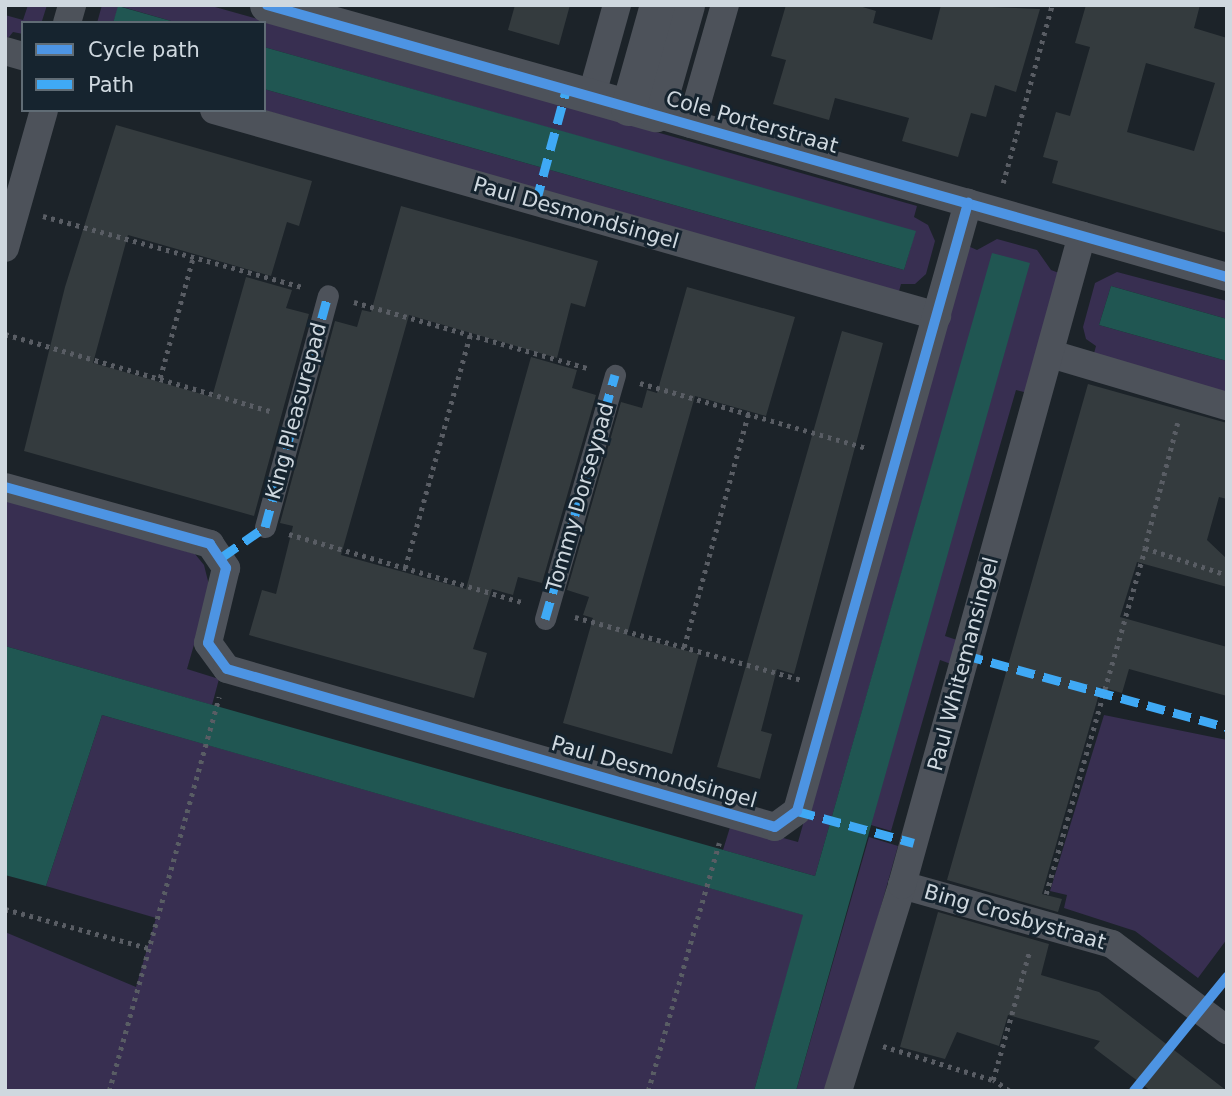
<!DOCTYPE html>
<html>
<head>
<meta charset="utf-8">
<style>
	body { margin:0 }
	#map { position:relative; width:1232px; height:1096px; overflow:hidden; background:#1c2329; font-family:"DejaVu Sans",sans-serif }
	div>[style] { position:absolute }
	.green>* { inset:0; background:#382f51 }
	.water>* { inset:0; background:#205652 }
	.building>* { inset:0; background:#343b3e }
	.path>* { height:4.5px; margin-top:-2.25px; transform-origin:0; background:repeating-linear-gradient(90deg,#595d64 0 3.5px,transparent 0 8.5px) }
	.pedestrian>* { height:21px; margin:-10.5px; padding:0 10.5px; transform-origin:10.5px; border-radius:10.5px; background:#4d525a }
	.minor>* { height:28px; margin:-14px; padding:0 14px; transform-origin:14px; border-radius:14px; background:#4d525a }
	.tertiary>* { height:35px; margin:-17.5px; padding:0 17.5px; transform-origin:17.5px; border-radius:17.5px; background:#4d525a }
	.quiet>* { height:9px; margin-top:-4.5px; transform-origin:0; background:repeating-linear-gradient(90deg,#3fa9f5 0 18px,transparent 0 27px) }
	.cycleway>* { height:10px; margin:-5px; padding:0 5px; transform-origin:5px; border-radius:5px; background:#4d94e3 }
	span { translate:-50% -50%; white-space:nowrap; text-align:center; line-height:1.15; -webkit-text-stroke:6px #16242f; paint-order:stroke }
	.street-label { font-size:21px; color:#cfd8df }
	.frame { position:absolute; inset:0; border:7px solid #cfd8df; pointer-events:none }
	.legend { position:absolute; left:21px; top:21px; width:245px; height:91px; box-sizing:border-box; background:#16242f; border:2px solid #606c75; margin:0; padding:9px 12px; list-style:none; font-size:21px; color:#cfd8df }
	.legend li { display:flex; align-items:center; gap:14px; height:35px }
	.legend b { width:35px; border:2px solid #606c75 }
</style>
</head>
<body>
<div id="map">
	<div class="green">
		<i style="clip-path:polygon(28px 5px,47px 5px,42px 21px,23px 23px,23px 34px,13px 32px,5px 42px,5px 15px,23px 20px)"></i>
		<i style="clip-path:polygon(102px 5px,208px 5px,917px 206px,914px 217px,928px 225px,935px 241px,926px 274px,915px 284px,901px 284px,898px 295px,264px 110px,264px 89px,904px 270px,915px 232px,264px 47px,264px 23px,178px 23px,119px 6px,113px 23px,97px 23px)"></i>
		<i style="clip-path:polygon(997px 239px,1037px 250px,1051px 270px,1059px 273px,1028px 393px,1016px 390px,945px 636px,957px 640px,951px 664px,940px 660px,891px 831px,871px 825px,993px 253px,815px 876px,723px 850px,731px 824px,798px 842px,965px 254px,968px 246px,977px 250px)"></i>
		<i style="clip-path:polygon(1117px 272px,1227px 301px,1227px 319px,1111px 286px,1099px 325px,1227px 361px,1227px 395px,1093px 357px,1096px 346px,1086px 339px,1083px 327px,1095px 283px)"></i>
		<i style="clip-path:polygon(5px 497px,195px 554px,204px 565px,210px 589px,187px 669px,219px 679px,212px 705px,5px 646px)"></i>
		<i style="clip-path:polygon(102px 715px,804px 915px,754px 1091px,5px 1091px,5px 932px,136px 987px,156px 918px,46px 886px)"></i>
		<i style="clip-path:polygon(1104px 715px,1227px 740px,1227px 939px,1198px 978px,1135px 931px,1064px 908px,1067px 895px,1050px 891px)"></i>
		<i style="clip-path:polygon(869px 837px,898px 846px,829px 1091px,796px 1091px)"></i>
	</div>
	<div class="water">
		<i style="clip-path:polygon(118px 6px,178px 23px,113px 23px)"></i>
		<i style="clip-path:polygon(264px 47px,916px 231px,904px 270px,264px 89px)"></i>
		<i style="clip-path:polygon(992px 253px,1030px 263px,796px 1091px,754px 1091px,803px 915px,102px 715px,46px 886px,5px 875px,5px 646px,815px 876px)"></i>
		<i style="clip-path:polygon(1111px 286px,1227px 319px,1227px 361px,1099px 325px)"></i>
	</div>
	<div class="building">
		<i style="clip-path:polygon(515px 5px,570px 5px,559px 45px,508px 30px)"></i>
		<i style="clip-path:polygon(786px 5px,856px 5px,876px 11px,873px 23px,932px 40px,941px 5px,1040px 9px,1016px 92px,995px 85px,986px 117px,971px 113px,958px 157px,902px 141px,909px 118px,835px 98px,829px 120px,773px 104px,786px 60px,771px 56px)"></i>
		<i style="clip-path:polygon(evenodd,1086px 5px,1200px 5px,1194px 28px,1227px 38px,1227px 233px,1052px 183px,1058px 161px,1043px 157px,1056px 112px,1070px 116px,1090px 47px,1075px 43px,1086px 5px,1146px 63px,1215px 83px,1194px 151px,1127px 132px,1146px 63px)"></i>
		<i style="clip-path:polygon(116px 125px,312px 181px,299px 226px,287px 222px,271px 276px,128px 235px,93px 363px,212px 397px,246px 277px,292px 290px,286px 308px,309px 314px,254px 516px,24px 451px,65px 287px)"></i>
		<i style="clip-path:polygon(401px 206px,598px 261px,585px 307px,571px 303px,557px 358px,409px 315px,383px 407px,341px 555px,466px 589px,531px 357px,577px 370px,572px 388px,596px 395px,542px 583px,518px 577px,513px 595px,492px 589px,473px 649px,487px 653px,474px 698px,249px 635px,262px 590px,276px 594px,293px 526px,280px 523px,335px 321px,357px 327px,362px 310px,371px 312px)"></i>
		<i style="clip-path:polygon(687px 287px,795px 317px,766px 416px,695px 396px,645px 571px,627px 635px,699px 654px,672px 754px,563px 723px,593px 618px,583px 615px,589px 597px,567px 590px,621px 402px,642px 408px,647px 390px,657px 393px)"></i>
		<i style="clip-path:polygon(842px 331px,883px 343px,794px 674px,777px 669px,761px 731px,772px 734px,760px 779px,717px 767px)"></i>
		<i style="clip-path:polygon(1088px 384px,1227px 423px,1227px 499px,1219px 497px,1207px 540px,1227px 559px,1227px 587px,1137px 562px,1120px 617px,1227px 647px,1227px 696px,1129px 669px,1122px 693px,1101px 687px,1042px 894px,1062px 899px,1058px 912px,947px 880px)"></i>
		<i style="clip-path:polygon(938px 912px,1049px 944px,1041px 975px,1099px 992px,1227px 1091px,1151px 1091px,1094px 1048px,1100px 1041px,1008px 1015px,999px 1046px,957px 1032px,945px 1059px,900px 1047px)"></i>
	</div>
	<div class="path">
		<i style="left:1003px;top:183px;width:185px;rotate:-74.6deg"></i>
		<i style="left:43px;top:216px;width:269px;rotate:15.3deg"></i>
		<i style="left:354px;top:302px;width:243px;rotate:15.8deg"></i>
		<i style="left:5px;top:334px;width:276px;rotate:16.2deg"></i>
		<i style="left:160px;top:378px;width:125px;rotate:-74.7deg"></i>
		<i style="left:640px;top:383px;width:236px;rotate:16deg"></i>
		<i style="left:1178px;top:423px;width:129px;rotate:104.8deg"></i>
		<i style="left:1145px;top:548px;width:86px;rotate:18.2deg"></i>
		<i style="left:289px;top:534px;width:243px;rotate:16.3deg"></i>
		<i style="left:405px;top:568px;width:242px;rotate:-74.4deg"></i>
		<i style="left:575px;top:617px;width:236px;rotate:15.5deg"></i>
		<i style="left:684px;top:647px;width:242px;rotate:-74.6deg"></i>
		<i style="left:1046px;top:894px;width:360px;rotate:-74deg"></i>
		<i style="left:5px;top:909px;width:149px;rotate:15.2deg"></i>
		<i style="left:883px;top:1046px;width:115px;rotate:17.2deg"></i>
		<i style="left:109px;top:1091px;width:409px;rotate:-74.4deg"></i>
		<i style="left:648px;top:1091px;width:258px;rotate:-74deg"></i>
		<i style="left:1009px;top:1091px;width:19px;rotate:-145deg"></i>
		<i style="left:993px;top:1080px;width:132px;rotate:-74.2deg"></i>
	</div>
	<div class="pedestrian">
		<i style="left:265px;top:527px;width:240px;rotate:-74.8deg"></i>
		<i style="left:545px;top:619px;width:254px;rotate:-74deg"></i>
	</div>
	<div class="minor">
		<i style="left:67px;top:23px;width:19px;rotate:-74deg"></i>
		<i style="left:5px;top:51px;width:19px;rotate:16deg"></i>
		<i style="left:591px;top:98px;width:97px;rotate:-74.4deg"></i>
		<i style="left:214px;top:110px;width:752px;rotate:15.9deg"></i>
		<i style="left:656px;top:114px;width:594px;rotate:15.93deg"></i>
		<i style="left:691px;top:124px;width:124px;rotate:-74.1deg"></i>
		<i style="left:5px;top:248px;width:143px;rotate:-74.2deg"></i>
		<i style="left:1051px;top:354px;width:184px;rotate:16.5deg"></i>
		<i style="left:5px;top:487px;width:213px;rotate:15.5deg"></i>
		<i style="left:210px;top:544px;width:29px;rotate:56deg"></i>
		<i style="left:226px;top:568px;width:77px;rotate:103.5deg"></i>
		<i style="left:208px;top:643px;width:32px;rotate:54deg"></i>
		<i style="left:227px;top:669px;width:570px;rotate:16.08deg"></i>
		<i style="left:775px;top:827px;width:27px;rotate:-36deg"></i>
		<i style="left:797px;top:811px;width:632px;rotate:-74.29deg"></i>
		<i style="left:902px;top:885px;width:218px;rotate:15.7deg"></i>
		<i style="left:1112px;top:944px;width:144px;rotate:36.8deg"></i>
		<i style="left:838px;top:1091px;width:216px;rotate:-72.7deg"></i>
		<i style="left:902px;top:885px;width:674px;rotate:-74.52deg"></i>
	</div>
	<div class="tertiary">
		<i style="left:267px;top:5px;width:404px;rotate:15.7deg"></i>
		<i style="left:656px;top:114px;width:113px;rotate:-74.1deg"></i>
		<i style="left:628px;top:108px;width:107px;rotate:-74.3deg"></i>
	</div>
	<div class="quiet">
		<i style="left:536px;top:202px;width:115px;rotate:-74.9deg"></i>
		<i style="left:222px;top:557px;width:52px;rotate:-34.9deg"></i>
		<i style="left:265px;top:527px;width:240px;rotate:-74.8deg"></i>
		<i style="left:545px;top:619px;width:254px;rotate:-74deg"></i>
		<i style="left:965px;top:655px;width:272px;rotate:15.4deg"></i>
		<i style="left:797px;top:811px;width:121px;rotate:15.3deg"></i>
	</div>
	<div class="cycleway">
		<i style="left:267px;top:5px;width:998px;rotate:15.82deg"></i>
		<i style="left:5px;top:487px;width:213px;rotate:15.5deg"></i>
		<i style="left:210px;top:544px;width:29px;rotate:56deg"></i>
		<i style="left:226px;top:568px;width:77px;rotate:103.5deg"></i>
		<i style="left:208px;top:643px;width:32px;rotate:54deg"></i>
		<i style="left:227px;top:669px;width:570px;rotate:16.08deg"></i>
		<i style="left:775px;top:827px;width:27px;rotate:-36deg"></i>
		<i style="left:797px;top:811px;width:632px;rotate:-74.29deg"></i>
		<i style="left:1134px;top:1091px;width:147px;rotate:-50.8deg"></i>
	</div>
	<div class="street-label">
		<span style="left:752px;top:122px;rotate:16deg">Cole Porterstraat</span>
		<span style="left:576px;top:213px;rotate:16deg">Paul Desmondsingel</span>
		<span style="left:296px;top:411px;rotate:-75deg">King Pleasurepad</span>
		<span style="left:580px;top:497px;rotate:-74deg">Tommy Dorseypad</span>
		<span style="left:963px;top:664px;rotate:-75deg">Paul Whitemansingel</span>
		<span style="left:654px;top:772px;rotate:16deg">Paul Desmondsingel</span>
		<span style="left:1015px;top:917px;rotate:16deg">Bing Crosbystraat</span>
	</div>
	<div class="frame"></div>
	<ul class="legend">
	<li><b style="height:9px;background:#4d94e3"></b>Cycle path</li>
	<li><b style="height:9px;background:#3fa9f5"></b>Path</li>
	</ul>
</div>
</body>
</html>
